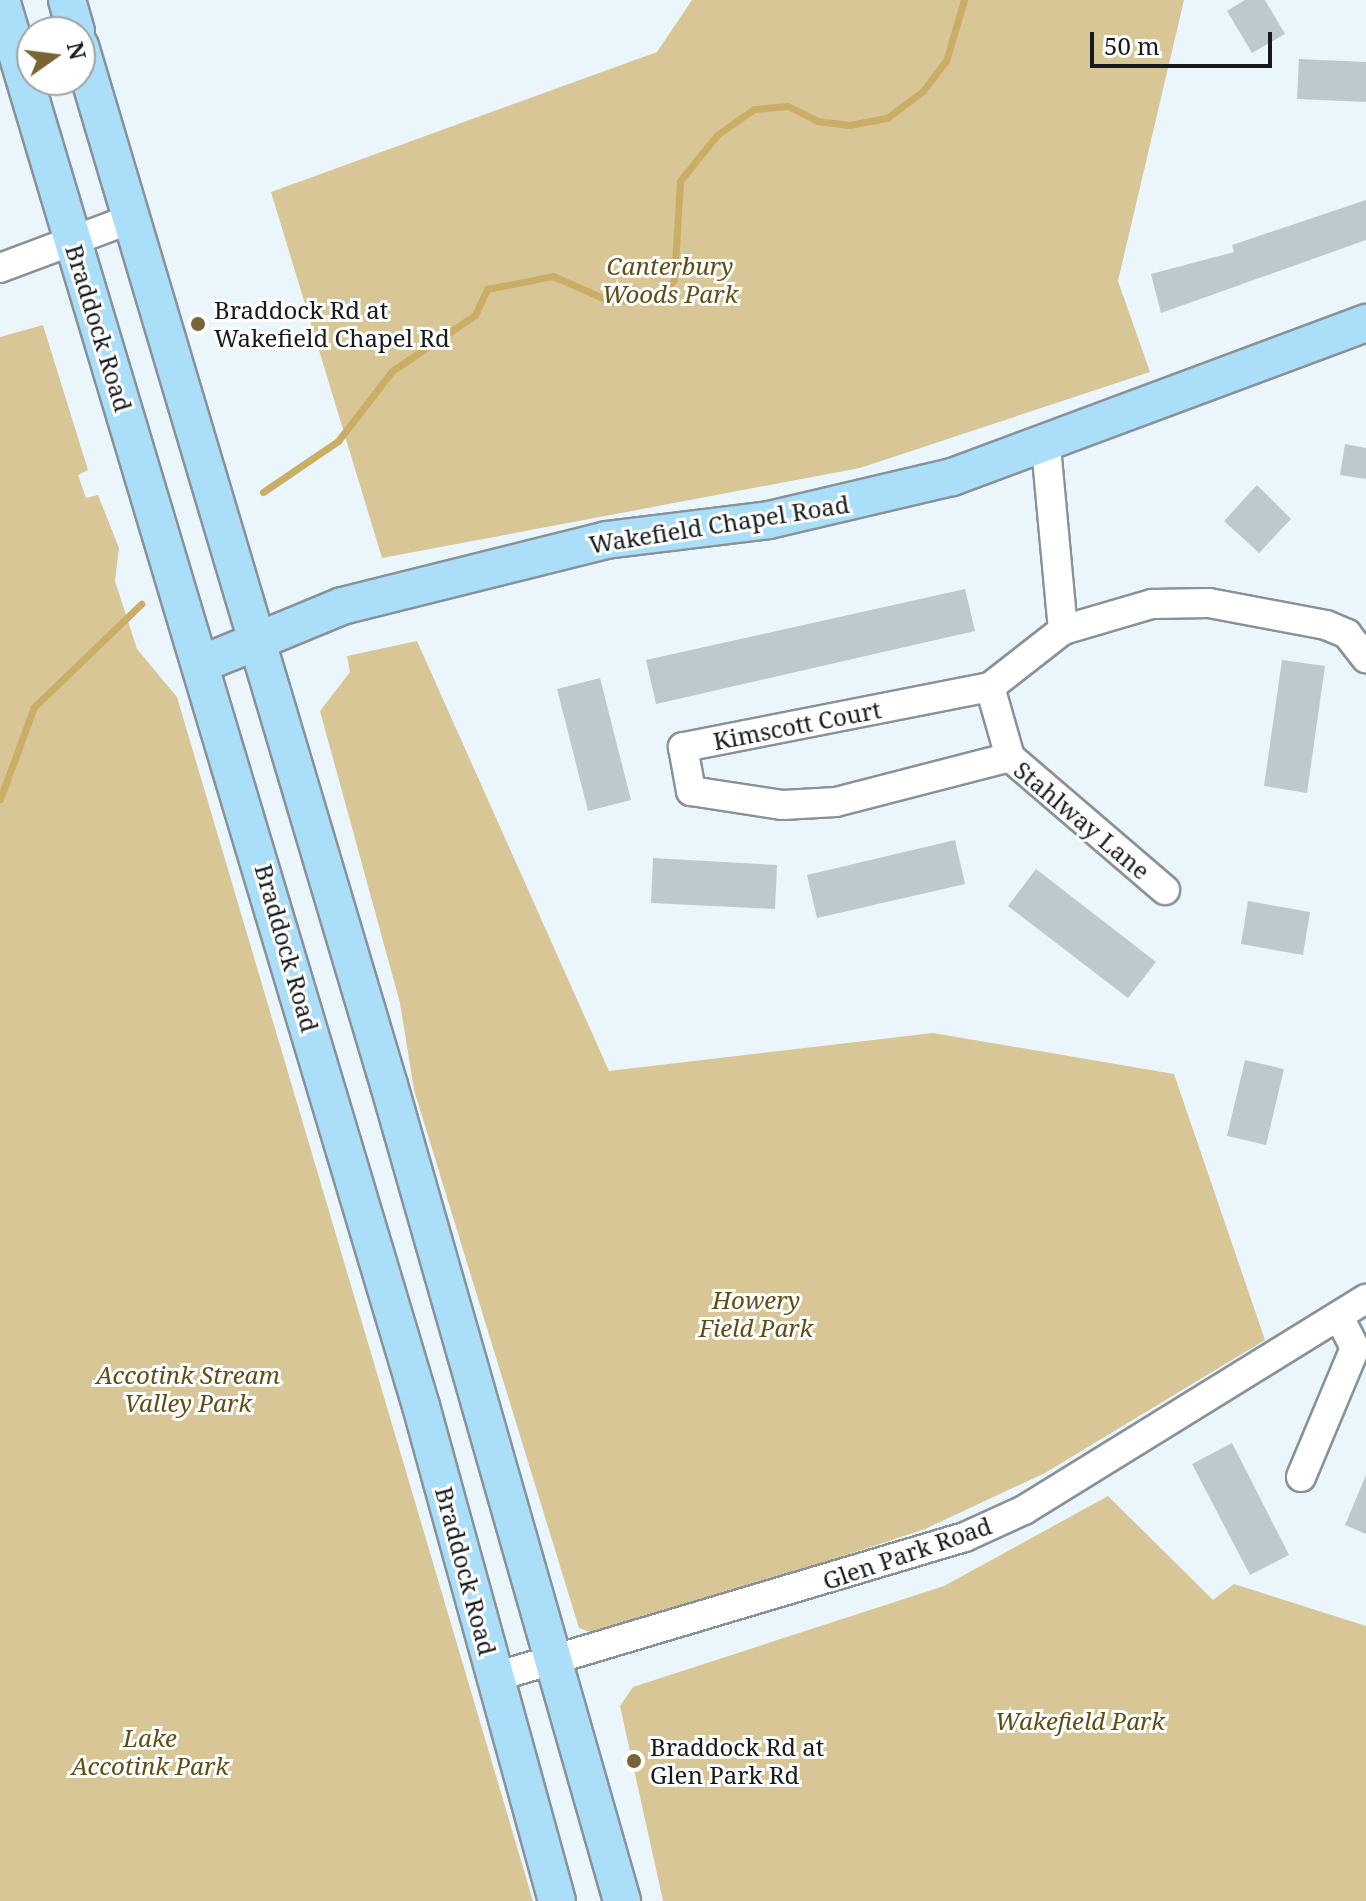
<!DOCTYPE html>
<html>
<head>
<meta charset="utf-8">
<style>
	body { margin:0 }
	#map { position:relative; width:1366px; height:1901px; overflow:hidden; background:#ebf6fc; font-family:"Noto Serif",serif }
	div>[style] { position:absolute }
	.green>* { inset:0; background:#d9c697 }
	.stream>* { height:7px; margin:-3.5px; padding:0 3.5px; transform-origin:3.5px; border-radius:3.5px; background:#caae66 }
	.building>* { inset:0; background:#bec9cf }
	.roads { filter:drop-shadow(2px 0 #889298) drop-shadow(-2px 0 #889298) drop-shadow(0 2px #889298) drop-shadow(0 -2px #889298) }
	.minor>* { height:28px; margin:-14px; padding:0 14px; transform-origin:14px; border-radius:14px; background:#fff }
	.major>* { height:36px; margin:-18px; padding:0 18px; transform-origin:18px; border-radius:18px; background:#aadef9 }
	.dots>* { width:22px; height:22px; translate:-50% -50%; box-sizing:border-box; border:4px solid #fff; border-radius:50% }
	span { translate:-50% -50%; white-space:nowrap; text-align:center; line-height:1.15; -webkit-text-stroke:6px #fff; paint-order:stroke }
	.park-label { font-size:24px; color:#604c15; font-style:italic }
	.poi-label { font-size:24px; color:#161a1c }
	.left { translate:0 -50%; text-align:left }
	.street-label { font-size:24px; color:#161a1c }
	.north { position:absolute; left:16px; top:16px; width:80px; height:80px; box-sizing:border-box; background:#fff; border:2px solid #a2a3a4; border-radius:50%; rotate:76deg; font-size:22px; font-weight:700; line-height:32px; text-align:center; color:#161a1c }
	.north::after { content:''; display:block; margin:auto; width:28px; height:36px; background:#796534; clip-path:polygon(50% 0,100% 100%,50% 72%,0 100%) }
	.scale { position:absolute; left:1090px; top:32px; width:182px; height:36px; box-sizing:border-box; border:4px solid #161a1c; border-top:0; padding-left:10px; font-size:24px; line-height:28px; white-space:nowrap; color:#161a1c; -webkit-text-stroke:6px #fff; paint-order:stroke }
</style>
</head>
<body>
<div id="map">
	<div class="green">
		<i style="clip-path:polygon(692px 0,1184px 0,1118px 281px,1150px 372px,860px 468px,382px 558px,271px 192px,657px 52px)"></i>
		<i style="clip-path:polygon(43px 325px,88px 470px,78px 475px,86px 498px,98px 495px,119px 548px,115px 581px,137px 649px,177px 697px,533px 1901px,0 1901px,0 337px)"></i>
		<i style="clip-path:polygon(417px 641px,609px 1071px,933px 1033px,1174px 1074px,1265px 1340px,1045px 1473px,925px 1529px,601px 1636px,579px 1628px,414px 1090px,400px 1003px,320px 711px,350px 672px,347px 656px)"></i>
		<i style="clip-path:polygon(1108px 1496px,1213px 1600px,1234px 1584px,1366px 1626px,1366px 1901px,663px 1901px,620px 1706px,633px 1687px,944px 1586px)"></i>
	</div>
	<div class="stream">
		<i style="left:263px;top:492px;width:91px;rotate:-34.2deg"></i>
		<i style="left:338px;top:441px;width:88px;rotate:-52.4deg"></i>
		<i style="left:392px;top:371px;width:100px;rotate:-34deg"></i>
		<i style="left:475px;top:315px;width:29px;rotate:-65deg"></i>
		<i style="left:487px;top:289px;width:67px;rotate:-11.1deg"></i>
		<i style="left:553px;top:276px;width:64px;rotate:23.8deg"></i>
		<i style="left:612px;top:302px;width:48px;rotate:-5.9deg"></i>
		<i style="left:660px;top:297px;width:22px;rotate:-51deg"></i>
		<i style="left:674px;top:280px;width:99px;rotate:-86.5deg"></i>
		<i style="left:680px;top:181px;width:59px;rotate:-51.2deg"></i>
		<i style="left:717px;top:135px;width:45px;rotate:-35.1deg"></i>
		<i style="left:754px;top:109px;width:34px;rotate:-5deg"></i>
		<i style="left:788px;top:106px;width:33px;rotate:27deg"></i>
		<i style="left:817px;top:121px;width:33px;rotate:7deg"></i>
		<i style="left:850px;top:125px;width:38px;rotate:-11deg"></i>
		<i style="left:887px;top:118px;width:45px;rotate:-36.9deg"></i>
		<i style="left:923px;top:91px;width:38px;rotate:-53deg"></i>
		<i style="left:946px;top:61px;width:64px;rotate:-73.6deg"></i>
		<i style="left:0;top:799px;width:98px;rotate:-69.7deg"></i>
		<i style="left:34px;top:707px;width:149px;rotate:-43.9deg"></i>
	</div>
	<div class="building">
		<i style="clip-path:polygon(1245px 0,1265px 0,1285px 34px,1252px 53px,1227px 11px)"></i>
		<i style="clip-path:polygon(1299px 59px,1366px 62px,1366px 102px,1297px 99px)"></i>
		<i style="clip-path:polygon(1366px 200px,1366px 240px,1161px 313px,1151px 274px,1234px 252px,1232px 245px)"></i>
		<i style="clip-path:polygon(1345px 444px,1366px 448px,1366px 479px,1340px 475px)"></i>
		<i style="clip-path:polygon(1257px 485px,1291px 519px,1259px 553px,1224px 521px)"></i>
		<i style="clip-path:polygon(965px 589px,975px 631px,656px 704px,646px 660px)"></i>
		<i style="clip-path:polygon(1282px 660px,1325px 666px,1307px 793px,1264px 786px)"></i>
		<i style="clip-path:polygon(600px 678px,631px 800px,588px 811px,557px 689px)"></i>
		<i style="clip-path:polygon(955px 840px,965px 884px,817px 918px,807px 875px)"></i>
		<i style="clip-path:polygon(653px 858px,777px 865px,775px 909px,651px 903px)"></i>
		<i style="clip-path:polygon(1036px 869px,1156px 962px,1128px 998px,1008px 906px)"></i>
		<i style="clip-path:polygon(1248px 901px,1310px 912px,1303px 955px,1241px 944px)"></i>
		<i style="clip-path:polygon(1245px 1060px,1284px 1069px,1266px 1145px,1227px 1136px)"></i>
		<i style="clip-path:polygon(1232px 1443px,1289px 1555px,1250px 1575px,1192px 1464px)"></i>
		<i style="clip-path:polygon(1366px 1475px,1366px 1534px,1345px 1525px)"></i>
	</div>
	<div class="roads">
		<div class="minor">
			<i style="left:0;top:268px;width:140px;rotate:-20.5deg"></i>
			<i style="left:1046px;top:447px;width:184px;rotate:84.7deg"></i>
			<i style="left:990px;top:687px;width:313px;rotate:168.9deg"></i>
			<i style="left:683px;top:747px;width:45px;rotate:79.7deg"></i>
			<i style="left:691px;top:791px;width:93px;rotate:8.7deg"></i>
			<i style="left:783px;top:805px;width:53px;rotate:-3.2deg"></i>
			<i style="left:836px;top:802px;width:180px;rotate:-14.5deg"></i>
			<i style="left:1165px;top:890px;width:204px;rotate:-139.4deg"></i>
			<i style="left:1010px;top:757px;width:73px;rotate:-105.9deg"></i>
			<i style="left:990px;top:687px;width:93px;rotate:-38deg"></i>
			<i style="left:1063px;top:630px;width:93px;rotate:-16.3deg"></i>
			<i style="left:1152px;top:604px;width:57px;rotate:-1deg"></i>
			<i style="left:1209px;top:603px;width:119px;rotate:10.6deg"></i>
			<i style="left:1326px;top:625px;width:23px;rotate:23deg"></i>
			<i style="left:1347px;top:634px;width:31px;rotate:52deg"></i>
			<i style="left:1301px;top:1477px;width:140px;rotate:-67.3deg"></i>
			<i style="left:1355px;top:1348px;width:35px;rotate:-117deg"></i>
			<i style="left:495px;top:1677px;width:490px;rotate:-16.6deg"></i>
			<i style="left:965px;top:1537px;width:65px;rotate:-24.6deg"></i>
			<i style="left:1024px;top:1510px;width:402px;rotate:-31.7deg"></i>
		</div>
		<div class="major">
			<i style="left:1px;top:0;width:1467px;rotate:73.37deg"></i>
			<i style="left:421px;top:1406px;width:513px;rotate:74.64deg"></i>
			<i style="left:67px;top:0;width:33px;rotate:74deg"></i>
			<i style="left:80px;top:46px;width:1084px;rotate:73.44deg"></i>
			<i style="left:389px;top:1085px;width:849px;rotate:74.06deg"></i>
			<i style="left:204px;top:663px;width:149px;rotate:-22.4deg"></i>
			<i style="left:342px;top:606px;width:272px;rotate:-14deg"></i>
			<i style="left:606px;top:540px;width:164px;rotate:-7deg"></i>
			<i style="left:769px;top:520px;width:188px;rotate:-13.2deg"></i>
			<i style="left:952px;top:477px;width:442px;rotate:-20.4deg"></i>
		</div>
	</div>
	<div class="dots">
		<i style="left:198px;top:324px;background:#796534"></i>
		<i style="left:634px;top:1761px;background:#796534"></i>
	</div>
	<div class="park-label">
		<span style="left:670px;top:280px">Canterbury<br>Woods Park</span>
		<span style="left:756px;top:1314px">Howery<br>Field Park</span>
		<span style="left:188px;top:1389px">Accotink Stream<br>Valley Park</span>
		<span style="left:1080px;top:1721px">Wakefield Park</span>
		<span style="left:150px;top:1752px">Lake<br>Accotink Park</span>
	</div>
	<div class="poi-label">
		<span class="left" style="left:214px;top:324px">Braddock Rd at<br>Wakefield Chapel Rd</span>
		<span class="left" style="left:650px;top:1761px">Braddock Rd at<br>Glen Park Rd</span>
	</div>
	<div class="street-label">
		<span style="left:99px;top:328px;rotate:73deg">Braddock Road</span>
		<span style="left:719px;top:524px;rotate:-9deg">Wakefield Chapel Road</span>
		<span style="left:797px;top:725px;rotate:-11deg">Kimscott Court</span>
		<span style="left:1082px;top:820px;rotate:40deg">Stahlway Lane</span>
		<span style="left:287px;top:948px;rotate:74deg">Braddock Road</span>
		<span style="left:907px;top:1553px;rotate:-19deg">Glen Park Road</span>
		<span style="left:466px;top:1571px;rotate:75deg">Braddock Road</span>
	</div>
	<div class="north">N</div>
	<div class="scale">50 m</div>
</div>
</body>
</html>
